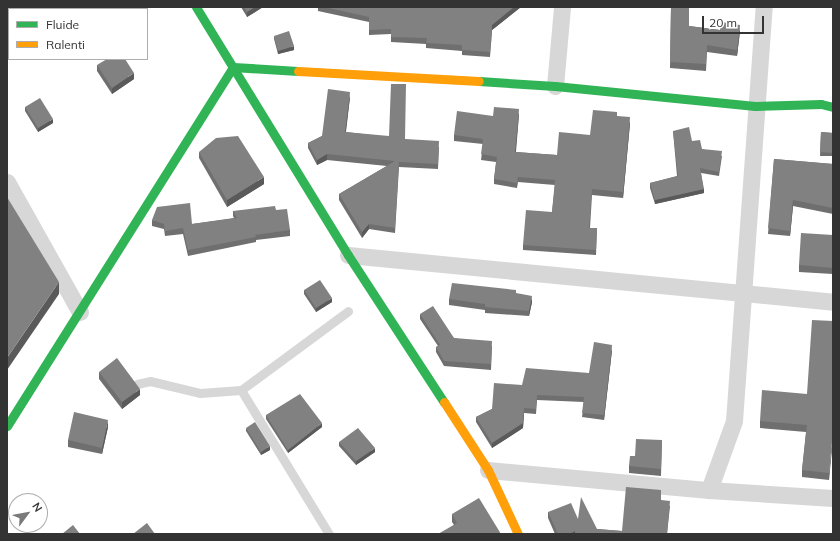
<!DOCTYPE html>
<html>
<head>
<meta charset="utf-8">
<style>
	body { margin:0 }
	#map { position:relative; width:840px; height:541px; overflow:hidden; background:#fff; font-family:Mulish,sans-serif }
	div>[style] { position:absolute }
	.lane>* { height:9px; margin:-4.5px; padding:0 4.5px; transform-origin:4.5px; border-radius:4.5px; background:#d7d7d7 }
	.street>* { height:17px; margin:-8.5px; padding:0 8.5px; transform-origin:8.5px; border-radius:8.5px; background:#d7d7d7 }
	.fast>* { height:9px; margin:-4.5px; padding:0 4.5px; transform-origin:4.5px; border-radius:4.5px; background:#30b455 }
	.slow>* { height:9px; margin:-4.5px; padding:0 4.5px; transform-origin:4.5px; border-radius:4.5px; background:#ff9f0a }
	.wall>* { inset:0; background:#6f6f6f }
	.shaded-wall>* { inset:0; background:#5a5a5a }
	.building>* { inset:0; background:#818181 }
	span { translate:-50% -50%; white-space:nowrap; text-align:center; line-height:1.15; -webkit-text-stroke:4px #fff; paint-order:stroke }
	.frame { position:absolute; inset:0; border:8px solid #333; pointer-events:none }
	.legend { position:absolute; left:8px; top:8px; width:140px; height:52px; box-sizing:border-box; background:#fff; border:1px solid #adadad; margin:0; padding:5px 7px; list-style:none; font-size:12px; color:#333 }
	.legend li { display:flex; align-items:center; gap:8px; height:20px }
	.legend b { width:20px; border:1px solid #adadad }
	.north { position:absolute; left:8px; top:493px; width:40px; height:40px; box-sizing:border-box; background:#fff; border:1px solid #adadad; border-radius:50%; rotate:58deg; font-size:11px; font-weight:700; line-height:16px; text-align:center; color:#333 }
	.north::after { content:''; display:block; margin:auto; width:14px; height:18px; background:#7a7a7a; clip-path:polygon(50% 0,100% 100%,50% 72%,0 100%) }
	.scale { position:absolute; left:702px; top:16px; width:62px; height:18px; box-sizing:border-box; border:2px solid #333; border-top:0; padding-left:5px; font-size:12px; line-height:14px; white-space:nowrap; color:#333; -webkit-text-stroke:3px #fff; paint-order:stroke }
</style>
</head>
<body>
<div id="map">
	<div class="lane">
		<i style="left:137px;top:384px;width:13px;rotate:-13deg"></i>
		<i style="left:150px;top:381px;width:51px;rotate:13.5deg"></i>
		<i style="left:200px;top:393px;width:41px;rotate:-4.2deg"></i>
		<i style="left:241px;top:390px;width:133px;rotate:-36.4deg"></i>
		<i style="left:241px;top:390px;width:169px;rotate:58.6deg"></i>
	</div>
	<div class="street">
		<i style="left:555px;top:86px;width:79px;rotate:-84.9deg"></i>
		<i style="left:7px;top:182px;width:149px;rotate:60.7deg"></i>
		<i style="left:348px;top:255px;width:487px;rotate:5.5deg"></i>
		<i style="left:488px;top:470px;width:222px;rotate:5.2deg"></i>
		<i style="left:709px;top:490px;width:124px;rotate:3.7deg"></i>
		<i style="left:709px;top:490px;width:73px;rotate:-70.1deg"></i>
		<i style="left:734px;top:421px;width:415px;rotate:-85.9deg"></i>
	</div>
	<div class="fast">
		<i style="left:196px;top:7px;width:291px;rotate:58.5deg"></i>
		<i style="left:348px;top:255px;width:176px;rotate:56.9deg"></i>
		<i style="left:479px;top:81px;width:76px;rotate:3.8deg"></i>
		<i style="left:555px;top:86px;width:201px;rotate:5.7deg"></i>
		<i style="left:755px;top:106px;width:66px;rotate:-1.7deg"></i>
		<i style="left:821px;top:104px;width:12px;rotate:14deg"></i>
		<i style="left:7px;top:426px;width:424px;rotate:-57.8deg"></i>
		<i style="left:233px;top:67px;width:65px;rotate:3.5deg"></i>
	</div>
	<div class="slow">
		<i style="left:298px;top:71px;width:181px;rotate:3.2deg"></i>
		<i style="left:444px;top:402px;width:81px;rotate:57.1deg"></i>
		<i style="left:488px;top:470px;width:71px;rotate:64.9deg"></i>
	</div>
	<div class="wall">
		<i style="clip-path:polygon(241px 7px,263px 7px,247px 17px)"></i>
		<i style="clip-path:polygon(318px 7px,521px 7px,492px 30px,490px 57px,462px 55px,462px 51px,426px 48px,426px 44px,391px 42px,391px 34px,369px 35px,369px 22px,318px 11px)"></i>
		<i style="clip-path:polygon(671px 7px,689px 26px,720px 30px,740px 31px,737px 56px,707px 52px,706px 71px,670px 68px)"></i>
		<i style="clip-path:polygon(274px 36px,294px 50px,278px 54px,274px 39px)"></i>
		<i style="clip-path:polygon(97px 65px,134px 79px,112px 94px,97px 71px)"></i>
		<i style="clip-path:polygon(350px 97px,346px 132px,405px 139px,439px 147px,438px 169px,399px 167px,395px 233px,369px 229px,362px 238px,339px 200px,339px 194px,387px 166px,327px 160px,317px 165px,308px 148px,308px 143px,322px 136px)"></i>
		<i style="clip-path:polygon(25px 107px,53px 123px,38px 132px,25px 111px)"></i>
		<i style="clip-path:polygon(519px 114px,516px 152px,557px 155px,590px 135px,617px 116px,630px 123px,623px 198px,592px 195px,590px 228px,597px 228px,596px 255px,523px 250px,523px 245px,552px 212px,555px 185px,518px 182px,517px 188px,494px 184px,494px 179px,496px 162px,481px 160px,483px 144px,454px 141px,454px 135px,493px 116px)"></i>
		<i style="clip-path:polygon(673px 131px,692px 141px,702px 149px,722px 156px,719px 176px,701px 173px,704px 193px,655px 204px,650px 188px,650px 183px,677px 176px)"></i>
		<i style="clip-path:polygon(821px 132px,833px 133px,833px 156px,820px 156px)"></i>
		<i style="clip-path:polygon(199px 152px,264px 184px,227px 207px,199px 158px)"></i>
		<i style="clip-path:polygon(774px 159px,833px 164px,833px 214px,793px 206px,790px 236px,768px 234px)"></i>
		<i style="clip-path:polygon(276px 210px,290px 230px,290px 236px,256px 240px,256px 242px,188px 256px,183px 234px,165px 236px,164px 229px,152px 226px,152px 220px,192px 224px,234px 218px,233px 216px,233px 211px)"></i>
		<i style="clip-path:polygon(833px 235px,833px 274px,799px 272px,799px 265px)"></i>
		<i style="clip-path:polygon(304px 290px,332px 302px,316px 312px,304px 294px)"></i>
		<i style="clip-path:polygon(516px 294px,532px 302px,529px 316px,485px 313px,485px 310px,449px 305px,449px 299px)"></i>
		<i style="clip-path:polygon(420px 314px,454px 338px,492px 346px,491px 370px,444px 366px,436px 352px,436px 347px,438px 346px,420px 319px)"></i>
		<i style="clip-path:polygon(833px 321px,829px 480px,802px 477px,802px 470px,806px 432px,760px 428px,760px 421px,807px 394px)"></i>
		<i style="clip-path:polygon(612px 350px,604px 420px,582px 417px,584px 402px,537px 400px,536px 414px,524px 413px,523px 428px,492px 448px,476px 422px,476px 417px,492px 409px,522px 385px,589px 373px)"></i>
		<i style="clip-path:polygon(99px 372px,140px 395px,122px 409px,99px 379px)"></i>
		<i style="clip-path:polygon(266px 415px,322px 427px,288px 453px,266px 419px)"></i>
		<i style="clip-path:polygon(108px 427px,102px 454px,68px 447px,68px 440px)"></i>
		<i style="clip-path:polygon(246px 428px,270px 450px,261px 455px,246px 431px)"></i>
		<i style="clip-path:polygon(662px 440px,661px 476px,629px 473px,629px 466px,635px 456px)"></i>
		<i style="clip-path:polygon(339px 442px,375px 452px,356px 465px,339px 446px)"></i>
		<i style="clip-path:polygon(661px 500px,670px 506px,667px 534px,555px 534px,548px 518px,548px 512px,578px 519px,597px 529px,622px 531px)"></i>
		<i style="clip-path:polygon(452px 514px,501px 534px,454px 525px,452px 522px)"></i>
	</div>
	<div class="shaded-wall">
		<i style="clip-path:polygon(255px 7px,263px 7px,247px 17px,247px 12px)"></i>
		<i style="clip-path:polygon(514px 7px,521px 7px,492px 30px,490px 57px,492px 25px)"></i>
		<i style="clip-path:polygon(740px 25px,740px 31px,737px 56px,737px 50px)"></i>
		<i style="clip-path:polygon(294px 46px,294px 50px,278px 54px,278px 51px)"></i>
		<i style="clip-path:polygon(134px 73px,134px 79px,112px 94px,112px 88px)"></i>
		<i style="clip-path:polygon(350px 92px,350px 97px,345px 137px,345px 132px)"></i>
		<i style="clip-path:polygon(519px 109px,519px 114px,515px 158px,515px 152px)"></i>
		<i style="clip-path:polygon(630px 117px,630px 123px,623px 198px,623px 192px)"></i>
		<i style="clip-path:polygon(53px 119px,53px 123px,38px 132px,38px 128px)"></i>
		<i style="clip-path:polygon(327px 154px,327px 160px,317px 165px,317px 160px)"></i>
		<i style="clip-path:polygon(264px 177px,264px 184px,227px 207px,227px 200px)"></i>
		<i style="clip-path:polygon(704px 189px,704px 193px,655px 204px,655px 200px)"></i>
		<i style="clip-path:polygon(793px 200px,793px 206px,790px 236px,790px 231px)"></i>
		<i style="clip-path:polygon(369px 224px,369px 229px,362px 238px,362px 232px)"></i>
		<i style="clip-path:polygon(59px 282px,59px 294px,7px 370px,7px 358px)"></i>
		<i style="clip-path:polygon(532px 296px,532px 302px,529px 316px,529px 311px)"></i>
		<i style="clip-path:polygon(332px 298px,332px 302px,316px 312px,316px 308px)"></i>
		<i style="clip-path:polygon(612px 345px,612px 350px,604px 420px,604px 415px)"></i>
		<i style="clip-path:polygon(140px 389px,140px 395px,122px 409px,122px 402px)"></i>
		<i style="clip-path:polygon(524px 413px,523px 428px,492px 448px,492px 443px)"></i>
		<i style="clip-path:polygon(108px 420px,108px 427px,102px 454px,102px 448px)"></i>
		<i style="clip-path:polygon(322px 423px,322px 427px,288px 453px,288px 450px)"></i>
		<i style="clip-path:polygon(833px 432px,833px 439px,829px 480px,829px 473px)"></i>
		<i style="clip-path:polygon(270px 446px,270px 450px,261px 455px,261px 452px)"></i>
		<i style="clip-path:polygon(375px 448px,375px 452px,356px 465px,356px 461px)"></i>
		<i style="clip-path:polygon(575px 531px,575px 534px,569px 534px)"></i>
	</div>
	<div class="building">
		<i style="clip-path:polygon(244px 7px,255px 7px,247px 12px)"></i>
		<i style="clip-path:polygon(324px 7px,514px 7px,492px 25px,490px 52px,462px 50px,462px 45px,426px 43px,427px 38px,391px 37px,391px 29px,369px 30px,369px 17px)"></i>
		<i style="clip-path:polygon(671px 7px,689px 7px,689px 26px,720px 30px,721px 22px,740px 25px,737px 50px,707px 45px,706px 64px,670px 62px)"></i>
		<i style="clip-path:polygon(289px 31px,294px 46px,278px 51px,274px 36px)"></i>
		<i style="clip-path:polygon(107px 59px,125px 59px,134px 73px,112px 88px,97px 65px)"></i>
		<i style="clip-path:polygon(391px 84px,406px 84px,405px 139px,439px 141px,438px 164px,399px 162px,395px 228px,369px 224px,362px 232px,339px 194px,395px 161px,327px 154px,317px 160px,308px 143px,322px 136px,328px 89px,350px 92px,345px 132px,389px 136px)"></i>
		<i style="clip-path:polygon(40px 98px,53px 119px,38px 128px,25px 107px)"></i>
		<i style="clip-path:polygon(494px 107px,519px 109px,515px 152px,557px 155px,559px 132px,590px 135px,593px 110px,617px 112px,617px 116px,630px 117px,623px 192px,592px 189px,589px 228px,597px 228px,596px 250px,523px 245px,526px 210px,552px 212px,555px 180px,518px 177px,517px 183px,494px 179px,497px 157px,481px 154px,483px 139px,454px 135px,457px 111px,493px 116px)"></i>
		<i style="clip-path:polygon(689px 127px,692px 141px,700px 140px,702px 149px,722px 151px,719px 172px,700px 168px,704px 189px,655px 200px,650px 183px,678px 176px,673px 131px)"></i>
		<i style="clip-path:polygon(821px 132px,833px 133px,833px 153px,820px 152px)"></i>
		<i style="clip-path:polygon(238px 136px,264px 177px,227px 200px,199px 152px,216px 138px)"></i>
		<i style="clip-path:polygon(774px 159px,833px 164px,833px 208px,793px 200px,790px 231px,768px 228px)"></i>
		<i style="clip-path:polygon(7px 197px,59px 282px,7px 358px)"></i>
		<i style="clip-path:polygon(190px 203px,192px 224px,237px 218px,233px 211px,275px 206px,276px 210px,287px 209px,290px 230px,255px 235px,256px 237px,188px 250px,183px 228px,165px 231px,164px 224px,152px 220px,157px 207px)"></i>
		<i style="clip-path:polygon(801px 233px,833px 235px,833px 268px,799px 265px)"></i>
		<i style="clip-path:polygon(320px 280px,332px 298px,316px 308px,304px 290px)"></i>
		<i style="clip-path:polygon(452px 283px,516px 290px,516px 293px,532px 296px,529px 311px,485px 307px,485px 304px,449px 299px)"></i>
		<i style="clip-path:polygon(433px 306px,454px 338px,492px 341px,491px 364px,444px 361px,436px 347px,440px 345px,420px 314px)"></i>
		<i style="clip-path:polygon(812px 320px,833px 321px,833px 432px,829px 473px,802px 470px,807px 425px,760px 421px,762px 390px,807px 394px)"></i>
		<i style="clip-path:polygon(594px 342px,612px 345px,604px 415px,582px 413px,584px 397px,537px 395px,536px 409px,524px 408px,523px 423px,492px 443px,476px 417px,492px 409px,494px 383px,522px 385px,526px 368px,589px 373px)"></i>
		<i style="clip-path:polygon(117px 358px,140px 389px,122px 402px,99px 372px)"></i>
		<i style="clip-path:polygon(300px 394px,322px 423px,288px 450px,266px 415px)"></i>
		<i style="clip-path:polygon(74px 412px,108px 420px,102px 448px,68px 440px)"></i>
		<i style="clip-path:polygon(255px 422px,270px 446px,261px 452px,246px 428px)"></i>
		<i style="clip-path:polygon(358px 428px,375px 448px,356px 461px,339px 442px)"></i>
		<i style="clip-path:polygon(636px 439px,662px 440px,661px 469px,629px 466px,630px 456px,635px 456px)"></i>
		<i style="clip-path:polygon(626px 487px,661px 490px,661px 500px,670px 501px,667px 534px,575px 534px,575px 531px,569px 534px,558px 534px,548px 512px,571px 503px,578px 519px,581px 497px,597px 529px,622px 531px)"></i>
		<i style="clip-path:polygon(479px 498px,501px 534px,438px 534px,457px 523px,452px 514px)"></i>
		<i style="clip-path:polygon(147px 523px,155px 534px,133px 534px)"></i>
		<i style="clip-path:polygon(73px 525px,80px 534px,62px 534px)"></i>
	</div>
	<div class="frame"></div>
	<ul class="legend">
	<li><b style="height:5px;background:#30b455"></b>Fluide</li>
	<li><b style="height:5px;background:#ff9f0a"></b>Ralenti</li>
	</ul>
	<div class="north">N</div>
	<div class="scale">20 m</div>
</div>
</body>
</html>
